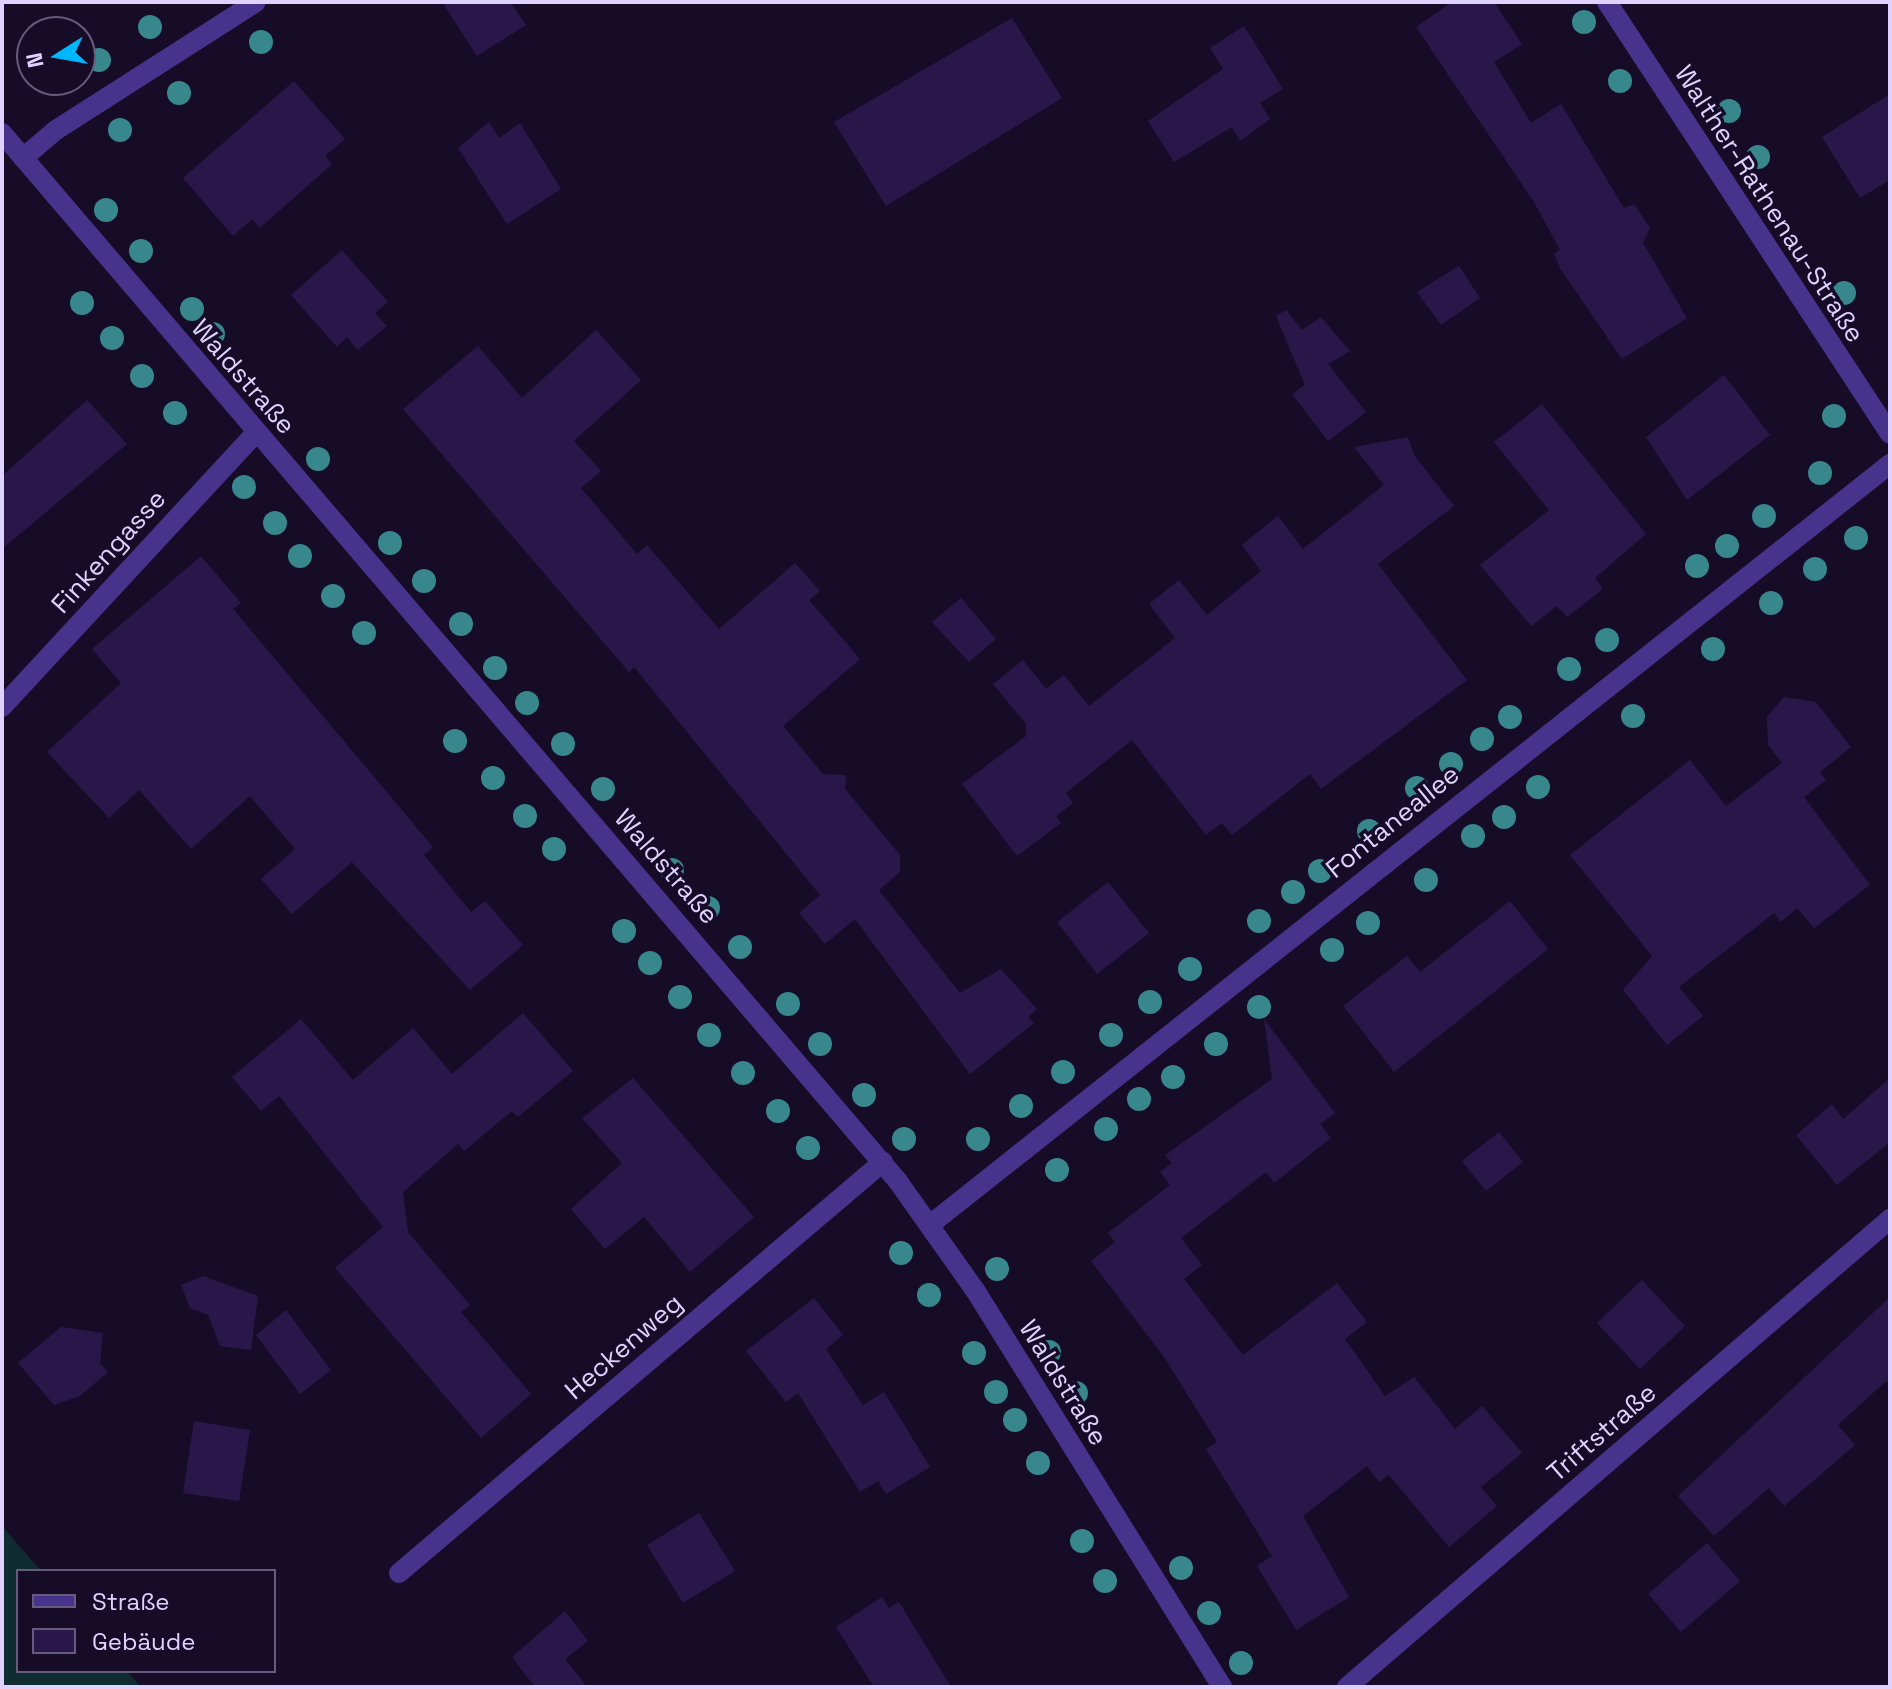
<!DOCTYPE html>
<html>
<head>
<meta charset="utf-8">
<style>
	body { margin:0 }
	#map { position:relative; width:1892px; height:1689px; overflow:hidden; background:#160c27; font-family:"Space Grotesk",sans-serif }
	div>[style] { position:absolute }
	.green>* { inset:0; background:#0f2c31 }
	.building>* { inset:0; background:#2a174a }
	.minor>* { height:20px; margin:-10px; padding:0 10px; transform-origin:10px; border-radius:10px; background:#46338b }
	.trees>* { width:24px; height:24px; margin:-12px; border-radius:50%; background:#37878d }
	span { translate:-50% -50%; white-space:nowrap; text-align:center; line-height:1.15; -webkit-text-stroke:7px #160c27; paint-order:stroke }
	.street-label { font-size:26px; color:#dfd2ff }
	.frame { position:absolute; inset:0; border:4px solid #dfd2ff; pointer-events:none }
	.legend { position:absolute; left:16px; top:1569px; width:260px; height:104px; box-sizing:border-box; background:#160c27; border:2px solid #665b7d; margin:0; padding:10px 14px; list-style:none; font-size:24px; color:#dfd2ff }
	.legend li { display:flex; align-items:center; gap:16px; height:40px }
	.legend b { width:40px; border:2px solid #665b7d }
	.north { position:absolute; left:16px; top:16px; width:80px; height:80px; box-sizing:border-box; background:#160c27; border:2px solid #665b7d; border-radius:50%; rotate:259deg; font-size:22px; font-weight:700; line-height:32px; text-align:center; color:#dfd2ff }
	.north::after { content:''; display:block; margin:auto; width:28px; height:36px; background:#00b6fd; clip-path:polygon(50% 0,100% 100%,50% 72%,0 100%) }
</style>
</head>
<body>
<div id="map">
	<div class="green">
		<i style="clip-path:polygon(2px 1526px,41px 1571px,18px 1571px,18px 1671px,127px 1671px,141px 1687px,2px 1687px)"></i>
	</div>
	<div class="building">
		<i style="clip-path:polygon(442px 2px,510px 2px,526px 25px,477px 56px)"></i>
		<i style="clip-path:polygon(1452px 2px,1494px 2px,1522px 44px,1494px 62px,1531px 123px,1561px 104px,1624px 208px,1634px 204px,1650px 228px,1643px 243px,1687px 318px,1622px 359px,1560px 268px,1554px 254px,1560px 250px,1534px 202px,1416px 27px)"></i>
		<i style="clip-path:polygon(1012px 18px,1062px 98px,886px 206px,834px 122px)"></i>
		<i style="clip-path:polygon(1244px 26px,1283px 89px,1260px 103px,1270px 119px,1240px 141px,1232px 127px,1174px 162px,1148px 121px,1223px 69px,1210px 48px)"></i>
		<i style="clip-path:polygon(294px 81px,345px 139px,325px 156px,332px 164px,260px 228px,252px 219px,233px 236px,183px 178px)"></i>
		<i style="clip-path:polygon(1890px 94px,1890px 180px,1860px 198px,1822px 137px)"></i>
		<i style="clip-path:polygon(489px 122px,499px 138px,520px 123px,561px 189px,507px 224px,458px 148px)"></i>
		<i style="clip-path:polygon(342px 250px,388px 302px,375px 313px,387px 326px,358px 350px,347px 337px,337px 347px,291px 295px)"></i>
		<i style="clip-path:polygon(1459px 266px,1480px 298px,1441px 325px,1417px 292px)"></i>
		<i style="clip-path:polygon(1286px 310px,1302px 330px,1321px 317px,1350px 351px,1328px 364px,1366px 412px,1328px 441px,1292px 394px,1305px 385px,1276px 316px)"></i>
		<i style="clip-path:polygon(596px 330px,641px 380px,574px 441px,601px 471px,581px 488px,637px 554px,647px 545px,719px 629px,795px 563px,820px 591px,809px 600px,860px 659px,783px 726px,823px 774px,846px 775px,845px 789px,900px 855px,900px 872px,879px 890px,960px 993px,1001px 969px,1037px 1009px,1028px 1017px,1034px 1023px,970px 1074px,855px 919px,825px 944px,799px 913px,820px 895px,634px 667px,629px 672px,403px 409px,478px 346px,522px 398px)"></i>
		<i style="clip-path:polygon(1724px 375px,1770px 435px,1687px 500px,1646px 437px)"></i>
		<i style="clip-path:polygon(87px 400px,127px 444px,2px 549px,2px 476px)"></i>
		<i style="clip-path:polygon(1542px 404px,1646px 534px,1595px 578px,1603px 589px,1567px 617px,1557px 606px,1531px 626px,1480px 565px,1549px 510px,1494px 442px)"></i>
		<i style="clip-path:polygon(1408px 437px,1414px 455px,1454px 506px,1378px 564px,1467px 680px,1321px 789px,1310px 774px,1232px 835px,1222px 823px,1206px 835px,1132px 740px,1066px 793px,1073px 803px,1056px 816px,1061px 823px,1017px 856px,962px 784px,1026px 736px,1026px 724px,993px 684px,1023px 660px,1046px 689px,1064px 675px,1089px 706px,1175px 638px,1149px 604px,1179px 580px,1207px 615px,1261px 571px,1242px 545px,1278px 516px,1303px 549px,1384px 485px,1354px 447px)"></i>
		<i style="clip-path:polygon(201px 556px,241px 603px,233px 609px,433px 847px,424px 855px,471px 912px,485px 901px,523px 945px,470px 990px,352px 862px,292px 914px,261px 879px,295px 849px,250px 796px,191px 849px,139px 790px,109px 818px,47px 752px,121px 683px,92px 649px)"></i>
		<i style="clip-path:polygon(961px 598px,996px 639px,969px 662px,932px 622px)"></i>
		<i style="clip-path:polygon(1784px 697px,1816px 702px,1851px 747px,1820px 772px,1826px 780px,1804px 797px,1870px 885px,1814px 928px,1797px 908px,1781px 922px,1774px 913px,1679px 987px,1703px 1016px,1667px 1045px,1623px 990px,1652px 956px,1570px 855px,1690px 760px,1726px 806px,1782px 763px,1768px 745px,1767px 717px)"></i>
		<i style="clip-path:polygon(1108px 882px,1149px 933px,1097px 974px,1057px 922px)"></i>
		<i style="clip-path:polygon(1510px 901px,1548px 949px,1394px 1072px,1343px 1006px,1407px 956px,1420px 972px)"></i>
		<i style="clip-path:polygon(523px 1013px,573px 1071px,518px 1117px,512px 1111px,464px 1151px,458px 1144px,403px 1192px,408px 1232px,470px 1305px,461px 1312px,531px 1394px,481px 1438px,335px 1268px,383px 1227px,279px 1096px,261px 1111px,232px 1077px,301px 1019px,353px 1080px,413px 1028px,452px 1074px)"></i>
		<i style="clip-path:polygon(1264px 1019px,1335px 1113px,1320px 1124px,1331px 1138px,1274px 1183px,1266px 1172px,1181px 1238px,1202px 1265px,1184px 1279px,1243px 1355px,1337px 1283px,1367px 1322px,1345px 1339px,1385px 1396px,1414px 1377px,1455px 1429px,1482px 1406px,1522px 1453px,1481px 1487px,1497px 1506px,1449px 1547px,1389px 1475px,1379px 1482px,1367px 1466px,1303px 1516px,1349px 1597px,1296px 1630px,1257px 1566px,1272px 1556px,1206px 1449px,1217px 1442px,1164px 1357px,1091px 1261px,1115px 1242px,1108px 1233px,1170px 1185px,1160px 1172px,1172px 1163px,1165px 1155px,1272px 1079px)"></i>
		<i style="clip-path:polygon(633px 1078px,754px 1217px,690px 1272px,644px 1217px,605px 1249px,571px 1209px,622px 1163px,582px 1118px)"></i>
		<i style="clip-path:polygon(1890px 1078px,1890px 1142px,1837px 1185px,1796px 1135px,1832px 1104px,1843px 1119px)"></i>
		<i style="clip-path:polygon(1499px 1132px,1523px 1162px,1486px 1191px,1462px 1161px)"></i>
		<i style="clip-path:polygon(203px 1276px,258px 1296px,251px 1350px,220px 1346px,208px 1315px,190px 1308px,181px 1285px)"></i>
		<i style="clip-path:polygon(1642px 1280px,1685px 1326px,1640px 1369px,1597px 1323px)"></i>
		<i style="clip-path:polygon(1890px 1297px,1890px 1385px,1886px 1381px,1838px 1425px,1855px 1445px,1784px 1506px,1769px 1488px,1714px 1536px,1678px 1496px)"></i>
		<i style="clip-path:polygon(814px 1298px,843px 1335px,826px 1349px,863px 1405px,884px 1392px,930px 1467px,886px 1494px,878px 1481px,860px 1492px,798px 1393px,786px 1402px,746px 1351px)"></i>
		<i style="clip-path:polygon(286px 1310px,331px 1370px,300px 1394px,256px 1335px)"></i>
		<i style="clip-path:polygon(61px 1327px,103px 1333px,100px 1363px,108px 1372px,80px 1396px,54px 1405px,18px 1363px)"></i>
		<i style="clip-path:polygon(194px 1421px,250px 1430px,239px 1501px,183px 1493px)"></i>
		<i style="clip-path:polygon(699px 1513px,735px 1571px,683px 1603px,647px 1545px)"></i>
		<i style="clip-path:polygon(1707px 1543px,1740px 1581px,1681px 1632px,1648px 1594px)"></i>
		<i style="clip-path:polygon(882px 1597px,889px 1608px,899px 1602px,951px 1687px,874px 1687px,836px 1627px)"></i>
		<i style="clip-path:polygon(565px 1611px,588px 1641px,565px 1659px,587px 1687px,535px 1687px,512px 1657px)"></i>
	</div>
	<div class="minor">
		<i style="left:1607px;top:2px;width:516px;rotate:56.77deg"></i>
		<i style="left:2px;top:133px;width:1377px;rotate:49.48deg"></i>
		<i style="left:897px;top:1180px;width:135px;rotate:54.7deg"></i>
		<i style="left:975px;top:1290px;width:468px;rotate:58.1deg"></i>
		<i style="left:23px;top:158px;width:43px;rotate:-40.3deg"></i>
		<i style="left:56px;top:130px;width:237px;rotate:-32.6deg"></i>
		<i style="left:2px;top:707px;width:375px;rotate:-47.2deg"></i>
		<i style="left:931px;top:1224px;width:1224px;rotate:-38.4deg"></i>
		<i style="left:399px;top:1573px;width:635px;rotate:-40.34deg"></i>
		<i style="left:1347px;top:1687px;width:717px;rotate:-40.76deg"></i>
	</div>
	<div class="trees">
		<i style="left:1584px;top:22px"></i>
		<i style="left:150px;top:27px"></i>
		<i style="left:261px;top:42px"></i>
		<i style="left:99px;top:60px"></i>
		<i style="left:1620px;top:81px"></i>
		<i style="left:179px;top:93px"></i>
		<i style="left:1729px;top:111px"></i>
		<i style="left:120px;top:130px"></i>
		<i style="left:1758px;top:157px"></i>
		<i style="left:106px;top:210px"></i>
		<i style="left:141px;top:251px"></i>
		<i style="left:1844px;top:293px"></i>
		<i style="left:82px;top:303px"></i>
		<i style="left:192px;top:309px"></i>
		<i style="left:213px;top:334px"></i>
		<i style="left:112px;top:338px"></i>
		<i style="left:142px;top:376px"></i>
		<i style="left:175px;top:413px"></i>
		<i style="left:1834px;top:416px"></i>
		<i style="left:318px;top:459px"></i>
		<i style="left:1820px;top:473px"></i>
		<i style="left:244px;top:487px"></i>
		<i style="left:1764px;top:516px"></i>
		<i style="left:275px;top:523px"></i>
		<i style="left:1856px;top:538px"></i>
		<i style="left:390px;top:543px"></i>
		<i style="left:1727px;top:546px"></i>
		<i style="left:300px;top:556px"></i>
		<i style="left:1697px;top:566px"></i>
		<i style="left:1815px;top:569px"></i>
		<i style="left:424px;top:581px"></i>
		<i style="left:333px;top:596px"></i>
		<i style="left:1771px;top:603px"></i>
		<i style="left:461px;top:624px"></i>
		<i style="left:364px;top:633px"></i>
		<i style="left:1607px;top:640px"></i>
		<i style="left:1713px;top:649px"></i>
		<i style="left:495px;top:668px"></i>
		<i style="left:1569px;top:669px"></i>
		<i style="left:527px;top:703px"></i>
		<i style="left:1633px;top:716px"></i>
		<i style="left:1510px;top:717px"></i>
		<i style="left:1482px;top:739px"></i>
		<i style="left:455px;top:741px"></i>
		<i style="left:563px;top:744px"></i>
		<i style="left:1451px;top:764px"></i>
		<i style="left:493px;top:778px"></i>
		<i style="left:1538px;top:787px"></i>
		<i style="left:1417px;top:788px"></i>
		<i style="left:603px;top:789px"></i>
		<i style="left:525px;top:816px"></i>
		<i style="left:1504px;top:817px"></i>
		<i style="left:1369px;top:831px"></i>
		<i style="left:1473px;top:836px"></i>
		<i style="left:554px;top:849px"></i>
		<i style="left:672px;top:870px"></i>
		<i style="left:1320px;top:871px"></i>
		<i style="left:1426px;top:880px"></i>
		<i style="left:1293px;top:892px"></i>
		<i style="left:708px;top:908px"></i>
		<i style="left:1259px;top:921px"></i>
		<i style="left:1368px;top:923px"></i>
		<i style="left:624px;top:931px"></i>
		<i style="left:740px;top:947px"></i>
		<i style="left:1332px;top:950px"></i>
		<i style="left:650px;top:963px"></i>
		<i style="left:1190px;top:969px"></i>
		<i style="left:680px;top:997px"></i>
		<i style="left:1150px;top:1002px"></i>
		<i style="left:788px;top:1004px"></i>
		<i style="left:1259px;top:1007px"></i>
		<i style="left:709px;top:1035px"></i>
		<i style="left:1111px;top:1035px"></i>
		<i style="left:820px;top:1044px"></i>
		<i style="left:1216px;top:1044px"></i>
		<i style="left:1063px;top:1072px"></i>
		<i style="left:743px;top:1073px"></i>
		<i style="left:1173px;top:1077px"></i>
		<i style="left:864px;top:1095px"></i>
		<i style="left:1139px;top:1099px"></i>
		<i style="left:1021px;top:1106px"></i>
		<i style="left:778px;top:1111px"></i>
		<i style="left:1106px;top:1129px"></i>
		<i style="left:904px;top:1139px"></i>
		<i style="left:978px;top:1139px"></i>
		<i style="left:808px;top:1148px"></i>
		<i style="left:1057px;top:1170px"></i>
		<i style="left:901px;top:1253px"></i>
		<i style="left:997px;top:1269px"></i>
		<i style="left:929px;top:1295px"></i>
		<i style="left:1049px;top:1352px"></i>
		<i style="left:974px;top:1353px"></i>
		<i style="left:996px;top:1392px"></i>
		<i style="left:1076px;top:1393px"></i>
		<i style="left:1015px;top:1420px"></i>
		<i style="left:1038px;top:1463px"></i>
		<i style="left:1082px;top:1541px"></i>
		<i style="left:1181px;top:1568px"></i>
		<i style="left:1105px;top:1581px"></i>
		<i style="left:1209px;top:1613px"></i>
		<i style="left:1241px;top:1663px"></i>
	</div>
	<div class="street-label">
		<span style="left:1769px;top:204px;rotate:57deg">Walther-Rathenau-Straße</span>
		<span style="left:243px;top:377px;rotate:49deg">Waldstraße</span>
		<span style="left:109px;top:552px;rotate:-48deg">Finkengasse</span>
		<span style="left:1393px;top:822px;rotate:-39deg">Fontaneallee</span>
		<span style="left:666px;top:867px;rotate:49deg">Waldstraße</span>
		<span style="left:624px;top:1347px;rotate:-41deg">Heckenweg</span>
		<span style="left:1063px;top:1383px;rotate:58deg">Waldstraße</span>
		<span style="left:1602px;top:1433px;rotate:-41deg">Triftstraße</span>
	</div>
	<div class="frame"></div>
	<ul class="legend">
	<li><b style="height:10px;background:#46338b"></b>Straße</li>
	<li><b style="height:22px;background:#2a174a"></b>Gebäude</li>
	</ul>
	<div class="north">N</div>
</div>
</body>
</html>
